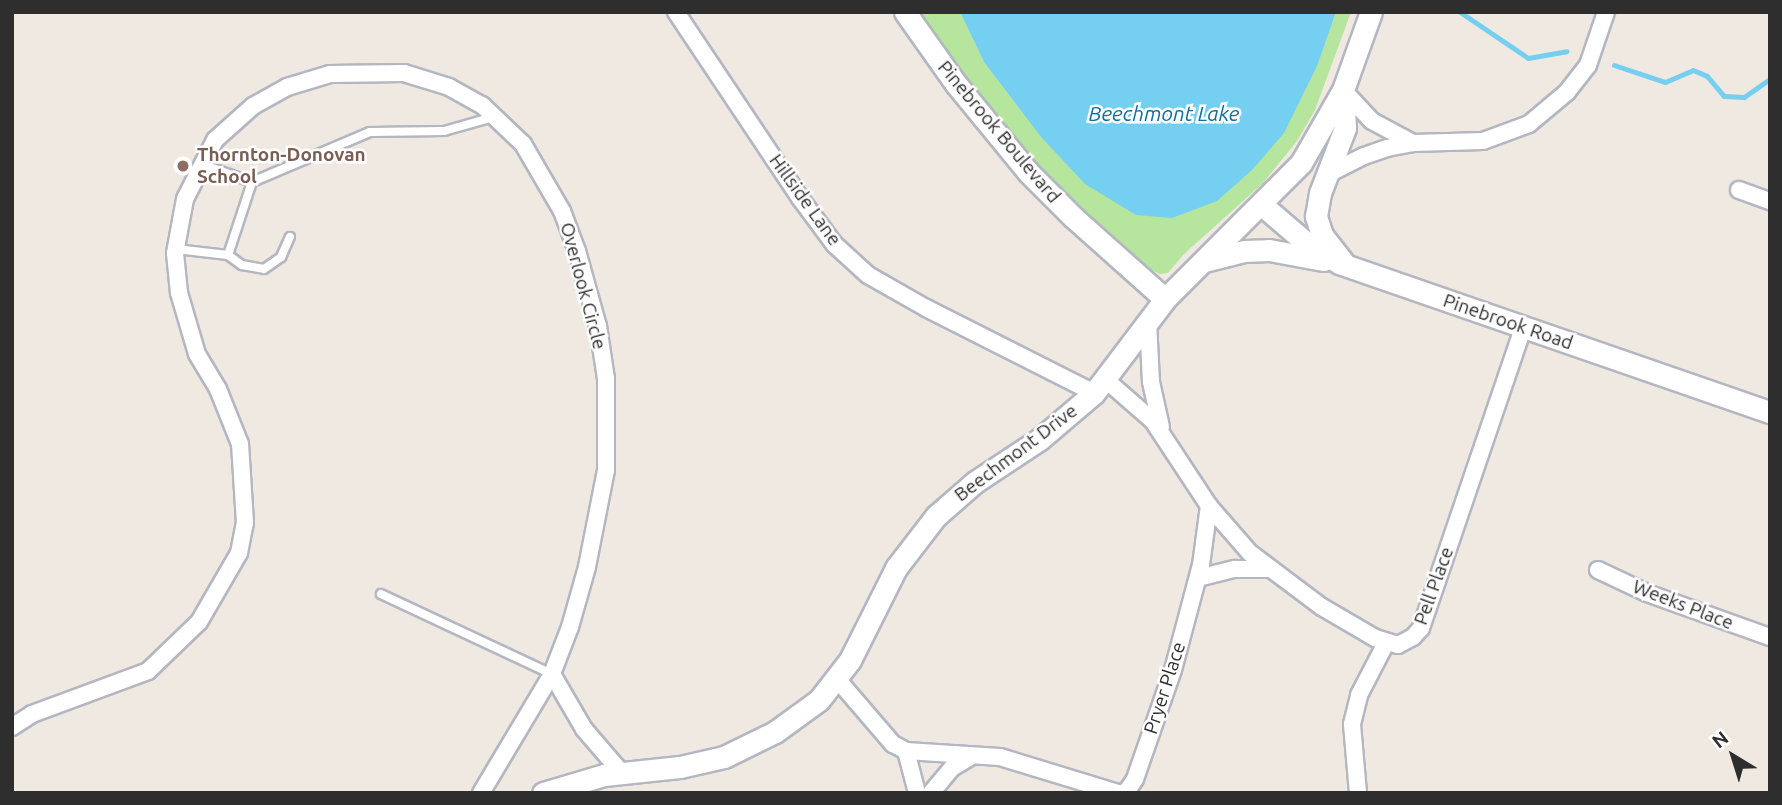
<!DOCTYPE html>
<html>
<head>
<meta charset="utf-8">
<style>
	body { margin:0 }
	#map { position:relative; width:1782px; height:805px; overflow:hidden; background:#efe9e1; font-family:Ubuntu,sans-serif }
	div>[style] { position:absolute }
	.green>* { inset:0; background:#b6e59e }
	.water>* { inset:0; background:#75cff0 }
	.stream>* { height:5px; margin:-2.5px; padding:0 2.5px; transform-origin:2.5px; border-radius:2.5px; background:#75cff0 }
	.roads { filter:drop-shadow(2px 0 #b4b7c1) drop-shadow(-2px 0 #b4b7c1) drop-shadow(0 2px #b4b7c1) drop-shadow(0 -2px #b4b7c1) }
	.lane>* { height:8px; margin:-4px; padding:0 4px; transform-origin:4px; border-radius:4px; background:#fff }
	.street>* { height:16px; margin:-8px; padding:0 8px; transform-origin:8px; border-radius:8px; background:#fff }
	.secondary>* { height:21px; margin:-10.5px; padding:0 10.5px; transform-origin:10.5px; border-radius:10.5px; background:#fff }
	.dots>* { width:19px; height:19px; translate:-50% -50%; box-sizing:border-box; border:4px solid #fff; border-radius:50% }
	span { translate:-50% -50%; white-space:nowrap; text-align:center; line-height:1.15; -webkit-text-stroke:5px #fff; paint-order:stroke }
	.street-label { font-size:19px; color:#2e2e2e }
	.education-label { font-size:19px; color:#785e54; font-weight:700 }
	.left { translate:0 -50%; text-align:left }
	.water-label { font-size:21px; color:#0d6fa3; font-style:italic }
	.frame { position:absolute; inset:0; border:14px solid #2e2e2e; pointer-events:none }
	.north { position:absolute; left:1698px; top:721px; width:70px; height:70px; -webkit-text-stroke:5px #fff; paint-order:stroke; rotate:322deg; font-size:19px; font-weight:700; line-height:28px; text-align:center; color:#2e2e2e }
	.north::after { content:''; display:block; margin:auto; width:24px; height:32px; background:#2e2e2e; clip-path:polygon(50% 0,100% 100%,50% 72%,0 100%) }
</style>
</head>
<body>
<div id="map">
	<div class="green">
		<i style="clip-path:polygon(912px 12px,960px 12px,984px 62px,1318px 64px,1336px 12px,1351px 12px,1315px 110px,1297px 141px,1262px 184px,1184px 254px,1168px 273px,1160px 274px,1142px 265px,1066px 202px,939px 53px)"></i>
	</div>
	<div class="water">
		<i style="clip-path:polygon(960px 12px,1336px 12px,1318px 64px,1284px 133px,1252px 170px,1217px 201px,1172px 218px,1136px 215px,1085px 184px,1042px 138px,984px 62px)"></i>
	</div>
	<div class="stream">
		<i style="left:1460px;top:12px;width:82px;rotate:34.1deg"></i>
		<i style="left:1528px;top:58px;width:39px;rotate:-10deg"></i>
		<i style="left:1614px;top:65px;width:54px;rotate:18.4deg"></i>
		<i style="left:1665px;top:82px;width:30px;rotate:-23deg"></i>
		<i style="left:1693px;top:70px;width:15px;rotate:23deg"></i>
		<i style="left:1707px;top:76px;width:26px;rotate:50deg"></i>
		<i style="left:1724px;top:96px;width:20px;rotate:3deg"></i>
		<i style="left:1744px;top:97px;width:32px;rotate:-35deg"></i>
	</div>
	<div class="roads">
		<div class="lane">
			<i style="left:201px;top:164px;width:54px;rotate:19.4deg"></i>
			<i style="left:252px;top:182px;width:77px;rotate:108.2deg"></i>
			<i style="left:252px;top:182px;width:128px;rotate:-23deg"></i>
			<i style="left:370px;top:132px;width:74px;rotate:-0.8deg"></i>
			<i style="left:444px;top:131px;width:51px;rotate:-15.9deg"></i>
			<i style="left:176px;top:249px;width:52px;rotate:6.6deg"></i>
			<i style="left:228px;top:255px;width:17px;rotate:36deg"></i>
			<i style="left:242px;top:265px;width:22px;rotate:10deg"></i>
			<i style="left:264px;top:269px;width:21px;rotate:-35deg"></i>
			<i style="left:281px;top:257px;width:22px;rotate:-66deg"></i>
			<i style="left:381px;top:594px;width:189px;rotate:25.1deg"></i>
		</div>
		<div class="street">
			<i style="left:676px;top:12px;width:224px;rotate:56.3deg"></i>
			<i style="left:800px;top:198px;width:57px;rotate:53.5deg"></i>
			<i style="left:834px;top:244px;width:46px;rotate:42.4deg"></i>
			<i style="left:868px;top:275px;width:67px;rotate:29.6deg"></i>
			<i style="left:926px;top:308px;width:188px;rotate:26.8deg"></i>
			<i style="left:1343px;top:90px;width:42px;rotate:46.9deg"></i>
			<i style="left:1372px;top:121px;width:47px;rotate:28.2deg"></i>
			<i style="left:1326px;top:175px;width:42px;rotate:-26.6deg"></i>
			<i style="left:1364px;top:156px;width:24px;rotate:-19deg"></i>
			<i style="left:1387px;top:148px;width:26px;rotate:-11deg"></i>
			<i style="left:1413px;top:143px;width:70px;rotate:-1.6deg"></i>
			<i style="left:1483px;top:141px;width:49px;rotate:-20.3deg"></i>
			<i style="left:1529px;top:124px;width:50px;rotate:-40.1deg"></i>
			<i style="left:1567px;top:92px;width:34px;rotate:-52deg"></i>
			<i style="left:1588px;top:65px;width:56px;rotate:-71.2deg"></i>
			<i style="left:1739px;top:190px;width:33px;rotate:20deg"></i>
			<i style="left:1148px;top:321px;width:61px;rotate:87.2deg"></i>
			<i style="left:1151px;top:382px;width:46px;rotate:77.5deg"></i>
			<i style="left:1106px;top:380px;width:62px;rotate:41.1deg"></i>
			<i style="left:1153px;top:421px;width:102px;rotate:56.6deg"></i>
			<i style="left:1209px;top:506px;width:62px;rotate:48.9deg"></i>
			<i style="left:1250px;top:553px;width:90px;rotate:36.9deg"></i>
			<i style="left:1322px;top:607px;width:61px;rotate:30.3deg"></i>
			<i style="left:1375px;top:638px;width:24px;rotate:17deg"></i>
			<i style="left:1398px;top:645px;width:17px;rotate:-28deg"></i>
			<i style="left:1413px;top:637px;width:12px;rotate:-48deg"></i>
			<i style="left:1421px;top:628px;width:316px;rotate:-71.2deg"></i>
			<i style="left:1598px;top:570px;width:54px;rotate:25.1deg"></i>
			<i style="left:1647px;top:593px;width:131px;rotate:19.7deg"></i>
			<i style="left:1198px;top:578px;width:38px;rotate:-14deg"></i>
			<i style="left:1235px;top:569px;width:34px"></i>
			<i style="left:552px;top:674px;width:64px;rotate:59.8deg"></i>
			<i style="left:584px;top:729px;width:57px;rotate:49.3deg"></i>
			<i style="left:837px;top:679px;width:86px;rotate:49.3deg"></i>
			<i style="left:893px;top:744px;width:15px;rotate:28deg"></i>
			<i style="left:906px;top:751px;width:94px;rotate:3.7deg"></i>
			<i style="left:1000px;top:757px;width:123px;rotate:17deg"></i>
			<i style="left:12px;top:727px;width:24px;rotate:-33deg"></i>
			<i style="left:32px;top:714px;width:124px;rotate:-20.3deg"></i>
			<i style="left:148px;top:671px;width:71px;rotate:-43.9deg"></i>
			<i style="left:199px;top:622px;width:80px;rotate:-59.9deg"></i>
			<i style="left:239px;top:553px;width:31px;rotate:-79deg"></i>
			<i style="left:245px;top:523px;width:79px;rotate:-93.6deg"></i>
			<i style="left:240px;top:444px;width:59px;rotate:-111.8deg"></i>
			<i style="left:218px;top:389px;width:41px;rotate:-121deg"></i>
			<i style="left:197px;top:354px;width:64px;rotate:-106.4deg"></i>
			<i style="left:179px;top:293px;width:40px;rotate:-95.7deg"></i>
			<i style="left:175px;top:253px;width:55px;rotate:-79.5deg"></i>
			<i style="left:185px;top:199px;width:66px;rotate:-63deg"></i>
			<i style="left:215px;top:140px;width:51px;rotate:-41.8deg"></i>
			<i style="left:253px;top:106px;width:39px;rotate:-29deg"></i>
			<i style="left:287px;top:87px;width:45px;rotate:-16.8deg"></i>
			<i style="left:330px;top:74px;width:74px;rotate:-0.8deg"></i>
			<i style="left:404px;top:73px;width:47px;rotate:17.3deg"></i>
			<i style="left:449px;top:87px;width:38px;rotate:29deg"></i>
			<i style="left:482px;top:105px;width:57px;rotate:43.6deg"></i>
			<i style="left:523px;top:144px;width:78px;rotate:59.8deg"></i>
			<i style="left:562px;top:211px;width:43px;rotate:69.4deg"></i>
			<i style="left:577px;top:251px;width:78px;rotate:74.4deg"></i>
			<i style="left:598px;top:326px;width:54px;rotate:81.4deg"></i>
			<i style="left:606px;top:379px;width:91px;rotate:90deg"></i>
			<i style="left:606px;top:470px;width:99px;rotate:101.1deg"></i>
			<i style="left:587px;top:567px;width:62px;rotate:105.8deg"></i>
			<i style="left:570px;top:627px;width:50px;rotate:111deg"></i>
			<i style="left:552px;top:674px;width:139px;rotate:120.8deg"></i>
			<i style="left:906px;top:751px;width:43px;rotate:75.3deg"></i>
			<i style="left:931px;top:793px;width:33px;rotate:-50deg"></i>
			<i style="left:952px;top:768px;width:21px;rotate:-31deg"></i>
			<i style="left:1123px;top:793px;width:4px;rotate:-27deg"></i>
			<i style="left:1127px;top:791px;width:14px;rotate:-56deg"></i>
			<i style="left:1135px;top:779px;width:115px;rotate:-70.8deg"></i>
			<i style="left:1173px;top:670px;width:109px;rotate:-75.1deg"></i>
			<i style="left:1201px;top:565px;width:60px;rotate:-82.3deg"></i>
			<i style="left:1358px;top:793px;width:69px;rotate:-95deg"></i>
			<i style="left:1352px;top:724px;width:30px;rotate:-76deg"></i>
			<i style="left:1359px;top:695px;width:59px;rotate:-62.6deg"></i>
		</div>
		<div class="secondary">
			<i style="left:905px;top:12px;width:88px;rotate:54.7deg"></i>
			<i style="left:956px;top:84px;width:114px;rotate:50.7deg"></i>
			<i style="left:1028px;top:172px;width:64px;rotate:45deg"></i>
			<i style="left:1073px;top:217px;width:123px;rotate:41.7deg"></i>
			<i style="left:1262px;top:205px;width:63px;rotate:40.5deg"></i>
			<i style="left:1310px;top:246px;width:34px;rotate:30deg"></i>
			<i style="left:1339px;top:263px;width:456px;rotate:19.1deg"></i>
			<i style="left:1204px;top:261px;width:41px;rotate:-14deg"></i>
			<i style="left:1244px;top:251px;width:25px;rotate:-2deg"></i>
			<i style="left:1269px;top:250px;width:55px;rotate:10.5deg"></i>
			<i style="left:1343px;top:262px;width:34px;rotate:-128deg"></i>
			<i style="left:1322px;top:235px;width:20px;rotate:-108deg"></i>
			<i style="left:1316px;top:216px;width:23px;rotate:-80deg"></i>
			<i style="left:1320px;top:193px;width:70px;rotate:-69deg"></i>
			<i style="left:1345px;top:128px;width:38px;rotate:-93deg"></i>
			<i style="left:543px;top:793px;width:64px;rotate:-16.4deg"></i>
			<i style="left:604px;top:775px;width:76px;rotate:-6deg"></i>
			<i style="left:680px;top:767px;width:45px;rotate:-12.8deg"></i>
			<i style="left:724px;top:757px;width:57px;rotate:-26.1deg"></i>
			<i style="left:775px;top:732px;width:54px;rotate:-36deg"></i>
			<i style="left:819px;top:700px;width:51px;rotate:-52.2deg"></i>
			<i style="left:850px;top:660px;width:103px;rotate:-63.4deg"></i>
			<i style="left:896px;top:568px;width:66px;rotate:-52.4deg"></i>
			<i style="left:936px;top:516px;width:52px;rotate:-41.1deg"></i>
			<i style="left:975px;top:482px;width:78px;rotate:-33.5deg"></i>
			<i style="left:1040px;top:439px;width:71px;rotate:-40.4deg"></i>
			<i style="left:1094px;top:393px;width:118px;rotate:-52.9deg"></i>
			<i style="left:1165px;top:299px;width:192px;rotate:-45deg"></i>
			<i style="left:1301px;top:163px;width:84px;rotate:-60.1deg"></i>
			<i style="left:1343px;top:90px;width:83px;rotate:-70.3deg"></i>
		</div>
	</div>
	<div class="dots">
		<i style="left:183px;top:166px;background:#8d6e63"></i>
	</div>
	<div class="street-label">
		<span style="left:999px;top:132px;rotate:50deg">Pinebrook Boulevard</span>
		<span style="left:805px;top:200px;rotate:54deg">Hillside Lane</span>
		<span style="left:583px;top:286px;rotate:75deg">Overlook Circle</span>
		<span style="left:1508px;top:322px;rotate:19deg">Pinebrook Road</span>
		<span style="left:1016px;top:453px;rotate:-37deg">Beechmont Drive</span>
		<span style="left:1434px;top:586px;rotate:-70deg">Pell Place</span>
		<span style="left:1683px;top:605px;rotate:21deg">Weeks Place</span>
		<span style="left:1165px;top:688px;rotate:-72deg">Pryer Place</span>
	</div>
	<div class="education-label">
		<span class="left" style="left:197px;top:166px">Thornton-Donovan<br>School</span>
	</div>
	<div class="water-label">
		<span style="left:1164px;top:113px">Beechmont Lake</span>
	</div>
	<div class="frame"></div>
	<div class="north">N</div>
</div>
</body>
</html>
